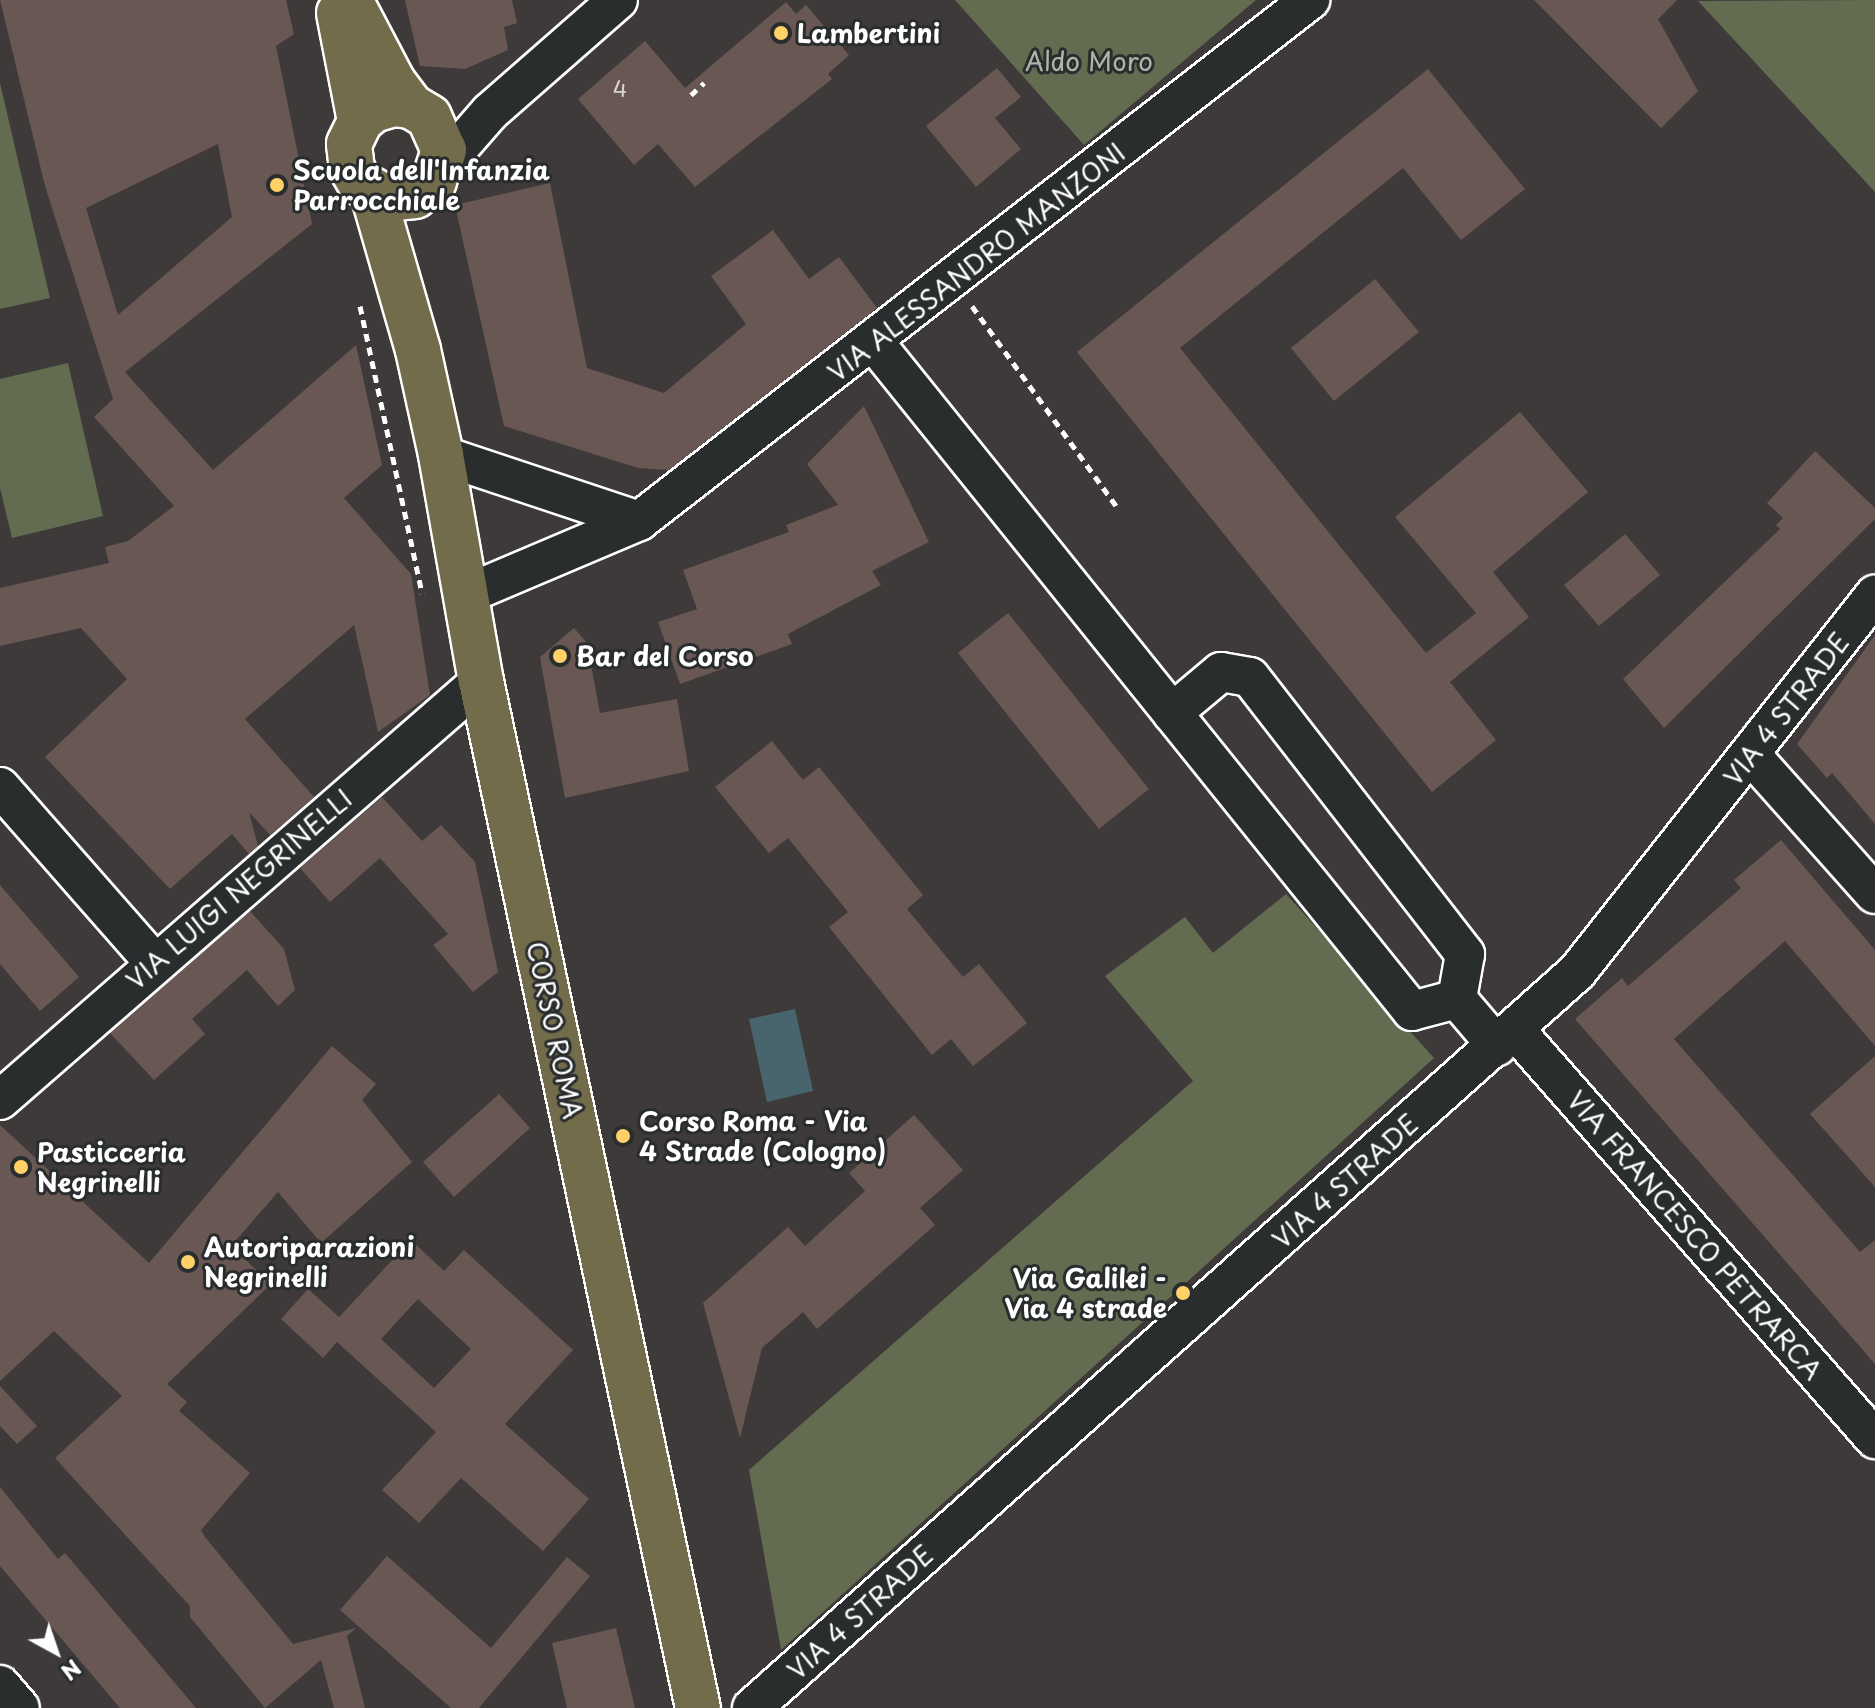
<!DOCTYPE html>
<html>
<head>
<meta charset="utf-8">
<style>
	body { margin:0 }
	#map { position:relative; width:1875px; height:1708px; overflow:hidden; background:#3d3a39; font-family:"Playpen Sans",sans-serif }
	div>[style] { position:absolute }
	.green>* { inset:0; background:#636b51 }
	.water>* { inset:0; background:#48656d }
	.building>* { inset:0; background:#695754 }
	.path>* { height:5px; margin-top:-2.5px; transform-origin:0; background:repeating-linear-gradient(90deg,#fff 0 8px,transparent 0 14px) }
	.roads { filter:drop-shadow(2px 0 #fff) drop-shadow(-2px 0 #fff) drop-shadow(0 2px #fff) drop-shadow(0 -2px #fff) }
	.minor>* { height:38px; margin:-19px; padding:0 19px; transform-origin:19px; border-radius:19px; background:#2a2d2e }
	.major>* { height:44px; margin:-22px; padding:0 22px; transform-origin:22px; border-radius:22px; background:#736c4b }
	.dots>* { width:22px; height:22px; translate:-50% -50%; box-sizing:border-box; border:4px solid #2a2d2e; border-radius:50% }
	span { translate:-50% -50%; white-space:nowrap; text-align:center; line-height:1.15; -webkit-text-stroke:6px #2a2d2e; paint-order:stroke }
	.number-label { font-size:22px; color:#dad5d4 }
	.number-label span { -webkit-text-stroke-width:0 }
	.poi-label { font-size:26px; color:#fff; font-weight:700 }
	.left { translate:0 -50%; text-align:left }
	.right { translate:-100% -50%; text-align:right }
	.park-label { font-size:26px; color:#b1b5a8 }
	.street-label { font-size:26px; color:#fff }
	.north { position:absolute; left:16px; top:1612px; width:80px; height:80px; -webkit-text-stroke:6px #2a2d2e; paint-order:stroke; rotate:140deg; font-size:22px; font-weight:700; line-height:32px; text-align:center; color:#fff }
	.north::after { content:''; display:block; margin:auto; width:28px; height:36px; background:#fff; clip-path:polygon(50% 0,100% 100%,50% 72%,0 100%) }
</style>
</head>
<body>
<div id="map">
	<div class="green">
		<i style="clip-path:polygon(955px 0,1256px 0,1084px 145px)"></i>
		<i style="clip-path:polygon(1875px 0,1875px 192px,1698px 1px)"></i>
		<i style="clip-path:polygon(0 83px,50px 298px,0 309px)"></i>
		<i style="clip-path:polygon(68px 363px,103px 516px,12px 538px,0 488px,0 379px)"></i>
		<i style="clip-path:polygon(1286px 894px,1434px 1058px,781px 1650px,749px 1470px,1193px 1081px,1105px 976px,1185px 917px,1213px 953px)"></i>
	</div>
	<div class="water">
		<i style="clip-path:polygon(795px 1009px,813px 1091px,767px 1102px,749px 1019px)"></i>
	</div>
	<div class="building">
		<i style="clip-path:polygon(evenodd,0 0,286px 0,294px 34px,276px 46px,312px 224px,125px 372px,213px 470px,356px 345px,382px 465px,344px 498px,411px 574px,430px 695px,378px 732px,354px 625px,245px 719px,314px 797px,270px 835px,249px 812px,258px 846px,249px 854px,232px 834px,170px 889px,45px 757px,127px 679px,81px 628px,0 646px,0 588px,109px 563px,105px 547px,128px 541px,174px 506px,94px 417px,113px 399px,45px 186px,0 0,218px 144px,232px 217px,118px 315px,86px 208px,218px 144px)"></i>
		<i style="clip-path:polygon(405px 0,512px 0,517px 23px,504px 27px,508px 50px,465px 69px,420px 66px)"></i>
		<i style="clip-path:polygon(1534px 0,1677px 0,1658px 19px,1698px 91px,1661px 128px)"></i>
		<i style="clip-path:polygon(786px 2px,796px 14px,806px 5px,849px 55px,828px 74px,832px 79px,695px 187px,658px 144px,634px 165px,578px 99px,645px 41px,685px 88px)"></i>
		<i style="clip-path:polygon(997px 68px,1021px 97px,995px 118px,1021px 149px,976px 187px,926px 126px)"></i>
		<i style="clip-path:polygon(1428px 69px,1525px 189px,1461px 240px,1403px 168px,1180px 348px,1426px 653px,1476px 613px,1395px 517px,1520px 412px,1588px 492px,1493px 572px,1529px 617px,1450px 682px,1496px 740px,1432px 792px,1077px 352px)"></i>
		<i style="clip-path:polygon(550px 183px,587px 368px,664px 393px,746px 324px,711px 276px,773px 230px,809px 279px,839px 257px,877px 308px,669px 470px,638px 468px,504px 426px,455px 205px)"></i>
		<i style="clip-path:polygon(1375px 279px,1419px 332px,1334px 401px,1291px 348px)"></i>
		<i style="clip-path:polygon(864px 406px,929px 542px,872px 571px,881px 585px,788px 634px,792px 644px,680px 684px,658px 622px,697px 609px,683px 570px,789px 532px,786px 525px,838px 505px,807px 464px)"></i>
		<i style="clip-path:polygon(1815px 451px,1875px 508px,1875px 519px,1664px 728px,1623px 679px,1780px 529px,1776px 525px,1783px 518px,1767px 503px)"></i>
		<i style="clip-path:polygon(1625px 534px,1660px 575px,1599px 626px,1564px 585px)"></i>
		<i style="clip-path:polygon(1008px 613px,1149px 789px,1099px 829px,958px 653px)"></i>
		<i style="clip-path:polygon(574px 628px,587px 643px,600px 713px,677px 699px,689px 771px,565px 798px,540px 657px)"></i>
		<i style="clip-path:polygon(1875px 635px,1875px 824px,1832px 773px,1827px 778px,1797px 744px)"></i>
		<i style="clip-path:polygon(772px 741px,803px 780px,819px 767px,923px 895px,907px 909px,963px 977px,979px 964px,1027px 1023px,973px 1066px,951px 1039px,932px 1055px,829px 927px,848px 912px,788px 838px,769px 853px,715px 787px)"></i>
		<i style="clip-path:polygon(382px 797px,422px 841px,441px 825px,475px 862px,498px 972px,473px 992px,433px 945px,448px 934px,380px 858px,330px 902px,300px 868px)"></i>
		<i style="clip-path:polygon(1781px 840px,1875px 950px,1875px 1046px,1785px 941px,1674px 1039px,1860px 1252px,1875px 1240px,1875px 1364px,1575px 1019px,1622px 978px,1628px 986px,1741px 888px,1734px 880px)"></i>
		<i style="clip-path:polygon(0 885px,79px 977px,40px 1011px,0 964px)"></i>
		<i style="clip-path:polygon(250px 911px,284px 949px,295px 990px,278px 1006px,247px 970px,192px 1019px,205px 1034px,154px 1080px,110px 1033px)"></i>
		<i style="clip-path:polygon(332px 1046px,376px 1084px,362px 1100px,412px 1162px,321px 1243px,278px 1192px,231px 1246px,271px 1284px,167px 1384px,187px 1402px,179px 1411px,250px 1473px,201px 1530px,205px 1537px,293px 1644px,356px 1628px,347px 1636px,365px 1708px,334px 1708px,321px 1660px,265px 1708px,190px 1617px,190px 1606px,55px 1458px,122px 1396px,54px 1331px,0 1381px,0 1125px,149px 1263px)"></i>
		<i style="clip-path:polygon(1875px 1056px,1875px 1187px,1810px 1114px)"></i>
		<i style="clip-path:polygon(499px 1094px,530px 1128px,454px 1197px,423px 1162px)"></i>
		<i style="clip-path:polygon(914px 1115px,963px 1170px,920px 1208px,935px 1225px,817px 1329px,803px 1312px,762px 1348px,740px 1438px,703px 1303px,788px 1227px,805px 1246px,865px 1191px,849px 1173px)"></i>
		<i style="clip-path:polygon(evenodd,411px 1240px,444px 1271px,464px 1250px,573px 1350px,505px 1424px,589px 1499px,543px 1551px,461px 1478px,419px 1523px,382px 1490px,436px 1432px,337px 1342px,323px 1358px,281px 1319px,308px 1289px,339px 1317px,411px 1240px,418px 1299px,471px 1349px,434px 1388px,381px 1339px,418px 1299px)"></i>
		<i style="clip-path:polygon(0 1386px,37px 1426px,17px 1444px,0 1426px)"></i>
		<i style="clip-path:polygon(0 1487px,58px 1559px,65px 1553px,196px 1708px,120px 1708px,0 1566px)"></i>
		<i style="clip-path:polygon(387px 1556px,491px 1648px,567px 1557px,590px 1576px,479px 1708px,451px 1708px,340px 1610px)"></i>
		<i style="clip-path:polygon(616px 1628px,635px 1708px,567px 1708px,552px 1643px)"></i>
	</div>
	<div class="path">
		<i style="left:691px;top:95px;width:18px;rotate:-43deg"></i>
		<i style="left:360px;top:306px;width:294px;rotate:77.8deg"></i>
		<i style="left:972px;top:306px;width:251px;rotate:54.2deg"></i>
	</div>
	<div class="roads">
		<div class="minor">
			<i style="left:442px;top:167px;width:73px;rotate:-48.9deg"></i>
			<i style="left:490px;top:112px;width:170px;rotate:-41.2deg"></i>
			<i style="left:873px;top:341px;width:860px;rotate:51.18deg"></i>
			<i style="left:1412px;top:1011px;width:47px;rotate:-14.9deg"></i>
			<i style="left:441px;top:455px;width:209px;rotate:18.4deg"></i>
			<i style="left:467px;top:594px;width:187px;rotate:-23deg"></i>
			<i style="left:639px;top:521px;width:850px;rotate:-37.83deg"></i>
			<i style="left:1172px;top:713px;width:64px;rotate:-39.9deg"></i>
			<i style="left:1221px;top:672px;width:29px;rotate:10deg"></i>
			<i style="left:1250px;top:677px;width:351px;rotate:52.2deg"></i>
			<i style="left:1465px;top:954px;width:46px;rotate:100.1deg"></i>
			<i style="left:1457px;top:999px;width:62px;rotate:49.6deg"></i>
			<i style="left:1751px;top:755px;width:186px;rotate:48.3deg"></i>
			<i style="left:0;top:787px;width:233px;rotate:48.7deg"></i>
			<i style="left:1515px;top:1030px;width:545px;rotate:48.65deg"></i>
			<i style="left:0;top:1100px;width:638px;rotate:-41.06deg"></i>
			<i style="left:0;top:1685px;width:30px;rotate:49deg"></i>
			<i style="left:752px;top:1708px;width:1106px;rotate:-41.74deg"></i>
			<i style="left:1577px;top:972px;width:481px;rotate:-51.7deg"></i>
		</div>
		<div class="major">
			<i style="left:350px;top:0;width:93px;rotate:62.3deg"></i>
			<i style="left:393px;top:82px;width:30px;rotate:53deg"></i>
			<i style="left:411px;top:106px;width:21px;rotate:31deg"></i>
			<i style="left:429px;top:117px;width:36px;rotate:66deg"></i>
			<i style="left:444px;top:150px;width:33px;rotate:108deg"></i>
			<i style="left:434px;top:181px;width:24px;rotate:142deg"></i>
			<i style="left:415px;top:196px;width:27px;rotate:174deg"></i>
			<i style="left:388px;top:199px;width:32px;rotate:-150deg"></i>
			<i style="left:360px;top:183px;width:16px;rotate:-120deg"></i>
			<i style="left:352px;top:169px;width:25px;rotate:-97deg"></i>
			<i style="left:349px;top:144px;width:25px;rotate:-64deg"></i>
			<i style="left:360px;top:121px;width:17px;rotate:-40deg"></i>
			<i style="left:373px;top:110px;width:22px;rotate:-16deg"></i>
			<i style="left:394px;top:104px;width:17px;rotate:7deg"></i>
			<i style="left:339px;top:13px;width:110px;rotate:79deg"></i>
			<i style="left:373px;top:194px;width:162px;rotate:73.9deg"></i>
			<i style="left:418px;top:350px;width:107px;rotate:77.6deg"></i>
			<i style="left:441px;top:455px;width:230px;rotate:80deg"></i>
			<i style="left:481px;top:681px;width:1050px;rotate:78.07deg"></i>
		</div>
	</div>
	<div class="dots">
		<i style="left:781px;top:33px;background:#ffd166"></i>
		<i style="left:277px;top:185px;background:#ffd166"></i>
		<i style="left:560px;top:656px;background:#ffd166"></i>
		<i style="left:623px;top:1136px;background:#ffd166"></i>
		<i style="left:21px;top:1167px;background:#ffd166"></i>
		<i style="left:188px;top:1262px;background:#ffd166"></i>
		<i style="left:1183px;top:1293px;background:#ffd166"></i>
	</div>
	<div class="number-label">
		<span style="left:620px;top:88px">4</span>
	</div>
	<div class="poi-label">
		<span class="left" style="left:797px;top:33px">Lambertini</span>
		<span class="left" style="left:293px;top:185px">Scuola dell'Infanzia<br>Parrocchiale</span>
		<span class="left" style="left:576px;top:656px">Bar del Corso</span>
		<span class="left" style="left:639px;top:1136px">Corso Roma - Via<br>4 Strade (Cologno)</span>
		<span class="left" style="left:37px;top:1167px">Pasticceria<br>Negrinelli</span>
		<span class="left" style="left:204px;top:1262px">Autoriparazioni<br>Negrinelli</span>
		<span class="right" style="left:1167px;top:1293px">Via Galilei -<br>Via 4 strade</span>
	</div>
	<div class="park-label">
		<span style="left:1089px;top:61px">Aldo Moro</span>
	</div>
	<div class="street-label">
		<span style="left:976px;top:262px;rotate:-38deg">VIA ALESSANDRO MANZONI</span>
		<span style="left:1786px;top:709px;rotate:-52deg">VIA 4 STRADE</span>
		<span style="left:239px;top:889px;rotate:-41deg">VIA LUIGI NEGRINELLI</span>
		<span style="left:555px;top:1030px;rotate:78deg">CORSO ROMA</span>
		<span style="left:1345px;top:1181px;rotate:-42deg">VIA 4 STRADE</span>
		<span style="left:1695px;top:1235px;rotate:49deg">VIA FRANCESCO PETRARCA</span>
		<span style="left:860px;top:1612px;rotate:-42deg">VIA 4 STRADE</span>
	</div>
	<div class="north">N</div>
</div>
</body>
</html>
